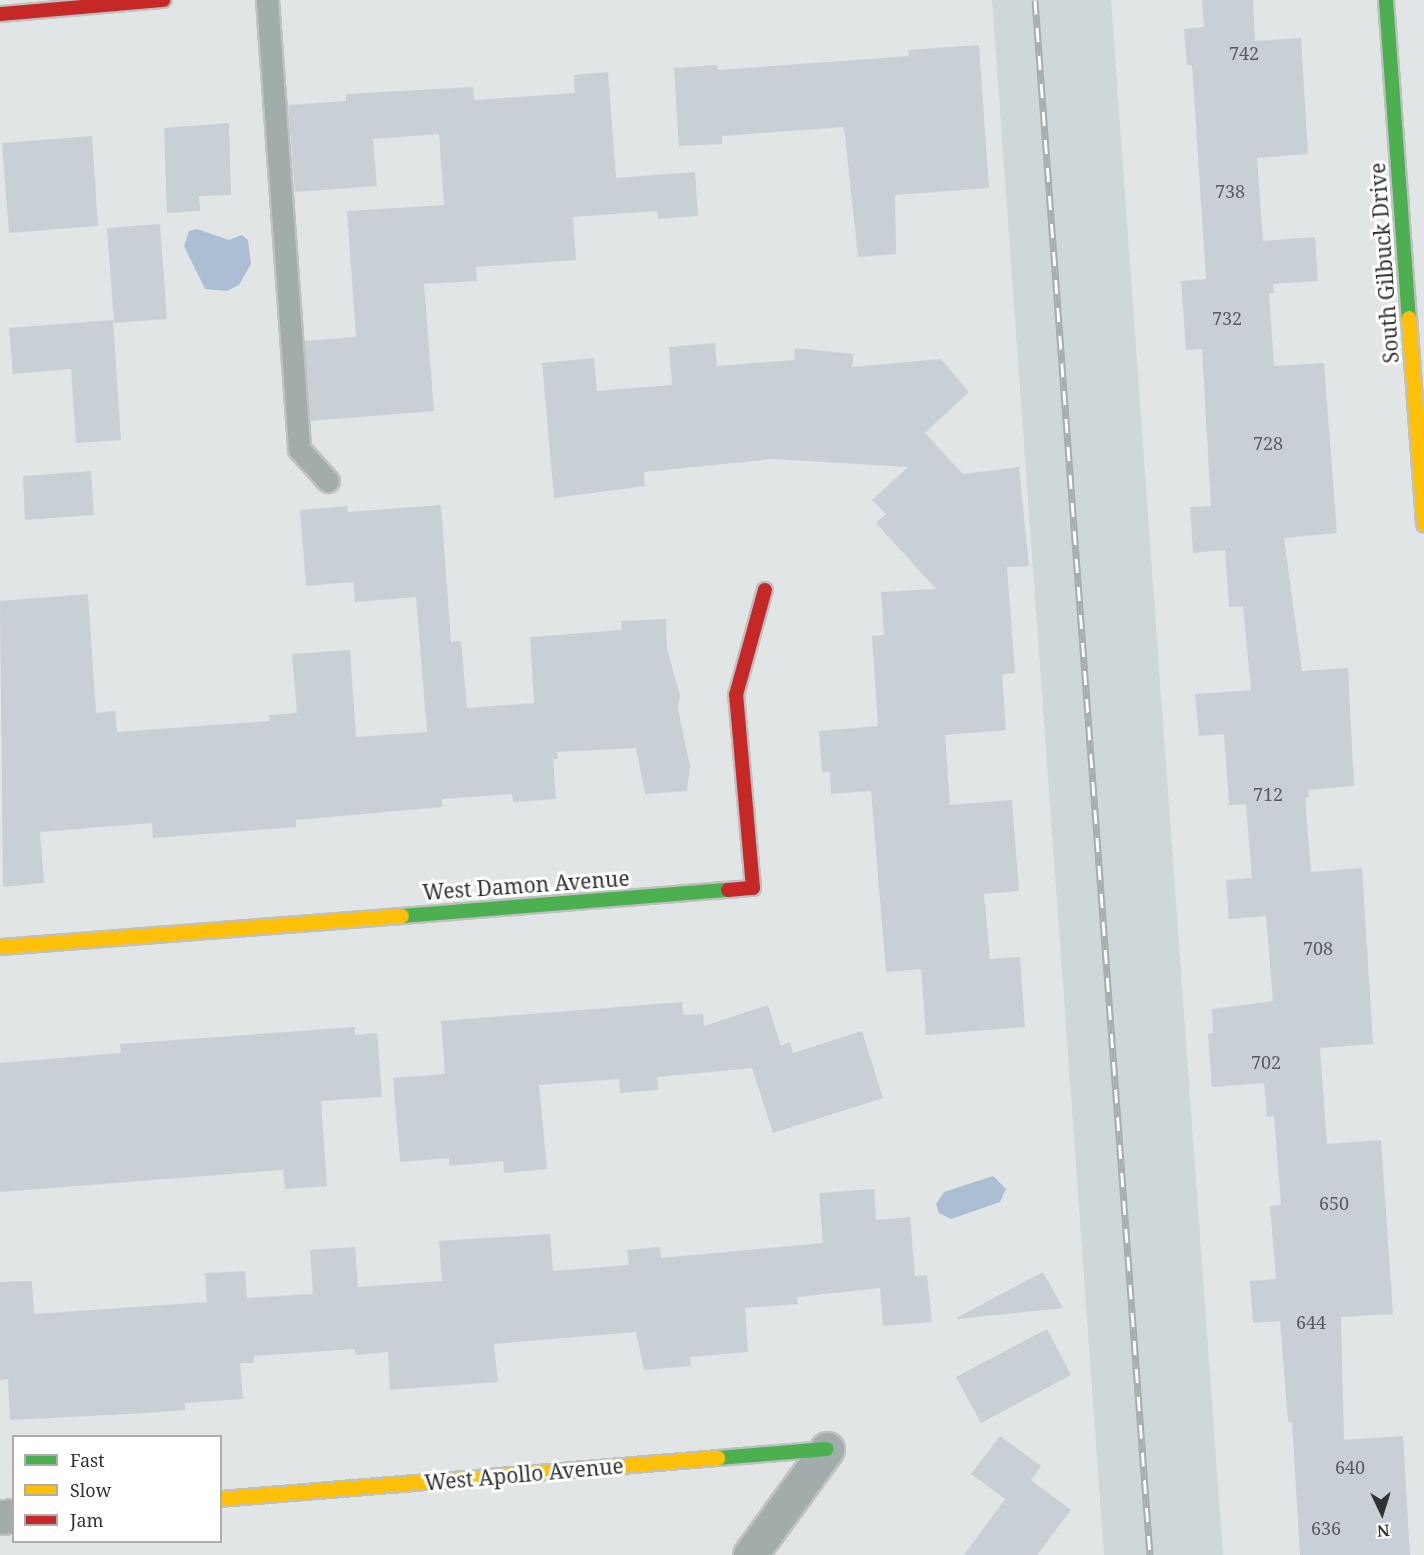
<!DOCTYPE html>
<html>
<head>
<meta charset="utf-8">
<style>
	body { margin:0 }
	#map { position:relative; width:1424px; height:1555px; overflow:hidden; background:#e2e5e6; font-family:"Noto Serif",serif }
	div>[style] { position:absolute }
	.built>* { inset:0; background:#cfd8d8 }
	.water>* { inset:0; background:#acbed4 }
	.building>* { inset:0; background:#c8d0d5 }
	.roads { filter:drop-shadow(2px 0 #bfc1c1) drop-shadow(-2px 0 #bfc1c1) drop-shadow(0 2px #bfc1c1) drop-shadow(0 -2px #bfc1c1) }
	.lane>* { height:21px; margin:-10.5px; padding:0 10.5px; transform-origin:10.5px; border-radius:10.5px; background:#a1acab }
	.street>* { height:33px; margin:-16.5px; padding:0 16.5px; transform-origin:16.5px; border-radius:16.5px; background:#a1acab }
	.fast>* { height:14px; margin:-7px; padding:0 7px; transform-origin:7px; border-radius:7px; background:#4caf50 }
	.slow>* { height:14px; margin:-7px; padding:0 7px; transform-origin:7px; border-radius:7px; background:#ffc107 }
	.jam>* { height:14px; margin:-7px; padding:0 7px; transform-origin:7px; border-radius:7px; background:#c62828 }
	.rail>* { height:7px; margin-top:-3.5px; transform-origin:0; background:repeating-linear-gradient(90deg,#fff 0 14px,#a6aeae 0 28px); box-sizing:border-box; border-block:2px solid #a6aeae }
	span { translate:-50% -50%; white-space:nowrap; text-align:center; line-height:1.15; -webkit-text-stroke:6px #fff; paint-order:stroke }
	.number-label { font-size:18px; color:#585c5d }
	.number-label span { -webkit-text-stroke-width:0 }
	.street-label { font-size:21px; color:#313333 }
	.legend { position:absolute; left:12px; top:1435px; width:210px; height:108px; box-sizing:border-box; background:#fff; border:2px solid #adadad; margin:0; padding:8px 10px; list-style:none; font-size:18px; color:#313333 }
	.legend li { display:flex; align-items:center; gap:12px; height:30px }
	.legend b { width:30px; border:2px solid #adadad }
	.north { position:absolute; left:1352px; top:1483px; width:60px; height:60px; -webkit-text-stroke:4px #fff; paint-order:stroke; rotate:176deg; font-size:16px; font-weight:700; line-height:24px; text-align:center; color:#313333 }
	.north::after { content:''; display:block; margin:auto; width:21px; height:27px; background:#313333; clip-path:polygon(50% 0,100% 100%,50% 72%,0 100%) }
</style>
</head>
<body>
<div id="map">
	<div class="built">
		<i style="clip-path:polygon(992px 0,1111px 0,1223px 1555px,1104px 1555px)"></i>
	</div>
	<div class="water">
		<i style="clip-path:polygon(197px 229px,229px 240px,242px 235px,248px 240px,251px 264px,239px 285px,227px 291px,205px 289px,184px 246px,189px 231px)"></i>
		<i style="clip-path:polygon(993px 1176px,1006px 1189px,1000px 1202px,951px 1219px,939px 1213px,936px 1204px,944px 1192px)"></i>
	</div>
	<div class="building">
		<i style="clip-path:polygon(1202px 0,1253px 0,1255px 41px,1301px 38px,1308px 154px,1257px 158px,1263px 241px,1315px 237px,1318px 281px,1273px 284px,1274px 293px,1269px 293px,1274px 366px,1324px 363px,1337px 533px,1284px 538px,1302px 671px,1348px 668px,1354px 786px,1308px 790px,1309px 797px,1305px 798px,1311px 872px,1362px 868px,1373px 1044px,1320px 1048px,1327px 1144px,1381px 1140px,1393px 1314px,1341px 1317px,1344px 1440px,1403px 1436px,1410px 1555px,1300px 1555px,1292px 1422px,1288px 1422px,1280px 1321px,1253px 1323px,1250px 1281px,1276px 1279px,1270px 1206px,1281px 1205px,1274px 1116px,1267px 1117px,1264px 1083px,1212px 1087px,1208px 1034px,1213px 1033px,1212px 1009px,1273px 1001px,1266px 916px,1229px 919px,1226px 880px,1252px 878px,1246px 804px,1229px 805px,1224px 734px,1199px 736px,1195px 694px,1251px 690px,1243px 606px,1229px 607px,1225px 550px,1193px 553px,1190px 507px,1211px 506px,1202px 349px,1186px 350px,1181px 281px,1206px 279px,1192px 65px,1187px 65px,1184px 29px,1204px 27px)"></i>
		<i style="clip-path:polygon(979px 45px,989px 188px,895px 195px,896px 254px,858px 257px,844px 127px,722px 136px,722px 144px,679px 146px,674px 68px,717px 65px,718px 70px,909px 56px,908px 50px)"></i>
		<i style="clip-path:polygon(608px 72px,616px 178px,695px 172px,698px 216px,658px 219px,657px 211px,573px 217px,576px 260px,476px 267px,477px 281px,424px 284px,434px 411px,310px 421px,304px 341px,356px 337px,347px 211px,444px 205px,439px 134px,373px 139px,377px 186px,295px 192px,288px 105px,346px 101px,346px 94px,473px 87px,474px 100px,575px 93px,574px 75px)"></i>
		<i style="clip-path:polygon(229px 123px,231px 195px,199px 196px,200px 211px,167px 213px,164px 128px)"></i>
		<i style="clip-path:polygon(92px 136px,98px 226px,9px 233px,2px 143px)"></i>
		<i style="clip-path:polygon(160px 224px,167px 319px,114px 323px,107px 228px)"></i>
		<i style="clip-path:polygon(113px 320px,121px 440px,76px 443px,71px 369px,13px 374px,9px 328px)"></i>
		<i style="clip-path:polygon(715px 343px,717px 366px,794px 360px,795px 348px,854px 354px,852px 367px,941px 359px,969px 392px,925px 433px,963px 474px,1019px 467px,1029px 566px,1007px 567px,1015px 673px,1002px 674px,1006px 730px,945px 735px,950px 805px,1012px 800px,1019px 891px,984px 894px,990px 959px,1020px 957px,1025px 1027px,926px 1035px,921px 969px,886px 972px,871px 791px,831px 794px,830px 772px,822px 772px,819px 731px,878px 726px,872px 636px,884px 635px,881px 592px,936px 589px,876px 523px,886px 514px,872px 500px,908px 467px,773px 459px,644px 472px,645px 486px,554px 498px,542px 363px,594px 358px,597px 391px,672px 385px,669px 347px)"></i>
		<i style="clip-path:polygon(91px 471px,94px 515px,25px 520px,23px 476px)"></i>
		<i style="clip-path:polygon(441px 505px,451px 642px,461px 641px,467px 708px,534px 703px,530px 637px,622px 630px,621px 621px,666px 619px,667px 649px,680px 695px,678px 709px,690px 766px,687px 791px,645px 794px,636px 748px,557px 752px,558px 759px,553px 759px,556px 799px,513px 802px,512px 794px,442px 799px,442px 807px,296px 820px,296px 827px,153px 838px,152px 823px,40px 832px,44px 883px,3px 887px,0 601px,88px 594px,96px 713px,115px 711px,117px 732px,270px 721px,269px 715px,297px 713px,292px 654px,350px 650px,356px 737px,427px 732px,416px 597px,355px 602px,353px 582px,306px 586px,300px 510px,347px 506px,348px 512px)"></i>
		<i style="clip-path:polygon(682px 1002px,683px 1015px,703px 1014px,704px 1026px,768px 1005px,781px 1046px,790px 1042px,793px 1053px,862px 1031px,883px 1098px,773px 1133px,752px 1068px,657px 1077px,658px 1090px,620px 1093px,619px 1079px,539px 1085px,547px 1169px,504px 1173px,503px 1161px,449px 1166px,449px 1158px,400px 1162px,393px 1078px,445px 1074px,441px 1021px)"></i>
		<i style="clip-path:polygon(355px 1027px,355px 1035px,377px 1033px,382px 1097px,321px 1101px,327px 1186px,285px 1189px,283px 1170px,0 1192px,0 1063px,121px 1053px,120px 1044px)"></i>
		<i style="clip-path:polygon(874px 1189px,876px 1220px,910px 1217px,915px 1276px,927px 1275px,932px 1322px,883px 1326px,880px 1288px,797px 1297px,798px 1304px,745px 1308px,748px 1352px,690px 1357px,691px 1366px,644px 1370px,636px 1332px,494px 1344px,498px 1382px,390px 1390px,388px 1352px,356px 1355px,355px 1349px,254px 1356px,254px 1363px,240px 1363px,243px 1399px,185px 1403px,185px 1410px,148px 1413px,10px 1420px,8px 1379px,0 1380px,0 1282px,32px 1281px,34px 1314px,207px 1302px,205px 1273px,245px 1271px,247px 1298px,313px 1294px,310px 1250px,355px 1247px,358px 1287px,442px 1281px,439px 1241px,550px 1234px,553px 1271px,629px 1265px,627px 1250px,660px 1247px,661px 1258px,823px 1243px,819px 1193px)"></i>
		<i style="clip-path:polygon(1043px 1272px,1063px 1308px,957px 1319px,956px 1318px)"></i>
		<i style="clip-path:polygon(1047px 1329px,1071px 1375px,981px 1423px,956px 1377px)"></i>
		<i style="clip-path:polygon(1000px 1436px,1041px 1466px,1031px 1480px,1071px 1510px,1037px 1555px,964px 1555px,1005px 1499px,971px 1474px)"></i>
	</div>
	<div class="roads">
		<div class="lane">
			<i style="left:267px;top:0;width:450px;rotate:85.9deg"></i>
			<i style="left:299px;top:449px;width:43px;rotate:47.8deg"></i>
		</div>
		<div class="street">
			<i style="left:0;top:1517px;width:14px;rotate:-4deg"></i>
			<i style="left:750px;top:1555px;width:131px;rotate:-54deg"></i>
		</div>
		<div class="fast">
			<i style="left:1386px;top:0;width:319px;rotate:85.9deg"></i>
			<i style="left:402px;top:916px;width:327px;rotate:-4.6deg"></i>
			<i style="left:718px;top:1458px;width:109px;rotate:-4.7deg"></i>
		</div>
		<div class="slow">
			<i style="left:1409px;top:318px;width:207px;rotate:85.8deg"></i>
			<i style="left:0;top:947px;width:403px;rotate:-4.4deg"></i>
			<i style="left:220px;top:1499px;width:500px;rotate:-4.7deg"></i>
		</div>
		<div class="jam">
			<i style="left:0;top:14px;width:164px;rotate:-4.9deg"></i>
			<i style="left:728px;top:890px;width:25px;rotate:-5deg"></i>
			<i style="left:753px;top:888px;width:194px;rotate:-95deg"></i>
			<i style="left:736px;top:695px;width:109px;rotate:-74.6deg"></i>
		</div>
	</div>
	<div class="rail">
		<i style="left:1035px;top:0;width:1559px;rotate:85.77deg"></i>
	</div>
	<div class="number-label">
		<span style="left:1244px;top:53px">742</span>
		<span style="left:1230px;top:191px">738</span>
		<span style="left:1227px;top:318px">732</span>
		<span style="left:1268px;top:443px">728</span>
		<span style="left:1268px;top:794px">712</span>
		<span style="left:1318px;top:948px">708</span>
		<span style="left:1266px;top:1062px">702</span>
		<span style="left:1334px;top:1203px">650</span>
		<span style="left:1311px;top:1322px">644</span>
		<span style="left:1350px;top:1467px">640</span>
		<span style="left:1326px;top:1528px">636</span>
	</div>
	<div class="street-label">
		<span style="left:1384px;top:263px;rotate:-94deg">South Gilbuck Drive</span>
		<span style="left:526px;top:885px;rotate:-4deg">West Damon Avenue</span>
		<span style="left:524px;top:1474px;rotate:-5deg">West Apollo Avenue</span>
	</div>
	<ul class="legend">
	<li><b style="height:8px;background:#4caf50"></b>Fast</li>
	<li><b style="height:8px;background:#ffc107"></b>Slow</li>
	<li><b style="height:8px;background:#c62828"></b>Jam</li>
	</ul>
	<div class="north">N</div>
</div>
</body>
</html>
